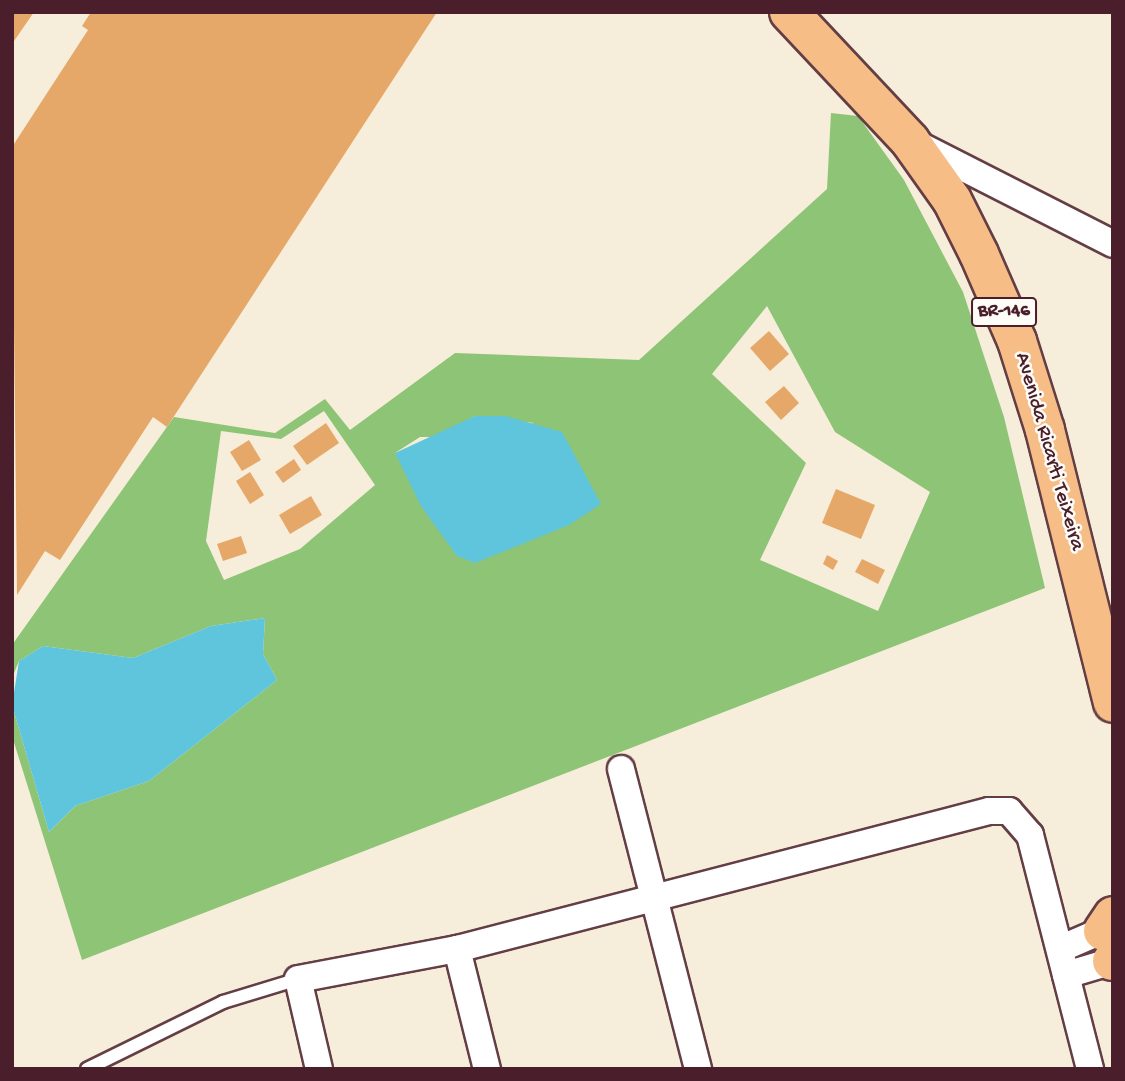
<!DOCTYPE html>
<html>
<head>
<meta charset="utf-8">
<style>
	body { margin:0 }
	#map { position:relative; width:1125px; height:1081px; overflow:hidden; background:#f7eddb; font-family:"Gochi Hand",sans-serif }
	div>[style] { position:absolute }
	.green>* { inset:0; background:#8dc476 }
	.water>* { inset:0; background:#5fc5dd }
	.building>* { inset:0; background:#e5a868 }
	.roads { filter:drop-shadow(2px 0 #643e45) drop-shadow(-2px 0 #643e45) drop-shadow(0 2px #643e45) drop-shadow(0 -2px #643e45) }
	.lane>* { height:12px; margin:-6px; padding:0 6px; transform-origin:6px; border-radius:6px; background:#fff }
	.street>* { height:26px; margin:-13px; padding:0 13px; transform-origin:13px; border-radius:13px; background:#fff }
	.primary>* { height:38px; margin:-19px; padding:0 19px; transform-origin:19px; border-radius:19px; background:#f6be86 }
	span { translate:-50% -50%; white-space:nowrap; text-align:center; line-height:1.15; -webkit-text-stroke:5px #fdfcf7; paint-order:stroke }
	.shield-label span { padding:2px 5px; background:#fdfcf7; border:2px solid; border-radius:5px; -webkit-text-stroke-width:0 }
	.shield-label { font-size:19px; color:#4a1f2b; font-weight:700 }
	.street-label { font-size:21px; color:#4a1f2b }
	.frame { position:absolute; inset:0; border:14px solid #4a1f2b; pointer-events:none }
</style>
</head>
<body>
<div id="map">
	<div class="green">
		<i style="clip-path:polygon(evenodd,831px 113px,858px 116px,904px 180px,963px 292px,1004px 417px,1045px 588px,82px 960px,12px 736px,12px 705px,49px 832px,75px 806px,149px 781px,277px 680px,263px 654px,265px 618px,211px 626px,133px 658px,43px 646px,19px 661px,12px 678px,12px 645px,174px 417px,275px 433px,325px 399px,350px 430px,455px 353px,639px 360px,827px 189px,831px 113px,767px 306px,835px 432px,930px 492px,878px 611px,760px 560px,806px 463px,712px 374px,767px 306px,831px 113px,324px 411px,375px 485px,300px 549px,224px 580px,206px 541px,221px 431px,281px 439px,324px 411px,831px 113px,475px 416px,534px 423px,395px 453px,420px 437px,438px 437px,475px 416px)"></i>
	</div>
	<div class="water">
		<i style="clip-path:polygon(475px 416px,505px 416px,562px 432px,601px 504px,569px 525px,475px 563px,457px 556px,421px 506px,395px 453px)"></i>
		<i style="clip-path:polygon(265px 618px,263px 654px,277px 680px,149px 781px,75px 806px,49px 832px,12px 705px,19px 661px,43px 646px,133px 658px,211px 626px)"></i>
	</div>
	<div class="building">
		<i style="clip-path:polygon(12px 12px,34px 12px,12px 44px)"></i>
		<i style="clip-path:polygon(91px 12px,437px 12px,167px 427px,153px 417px,60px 560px,45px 551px,17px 595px,12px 147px,88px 30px,82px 26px)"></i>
		<i style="clip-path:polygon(769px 331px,789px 354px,770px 371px,750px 348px)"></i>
		<i style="clip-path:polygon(784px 386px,799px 403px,781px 420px,765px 402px)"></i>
		<i style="clip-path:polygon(326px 423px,339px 443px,307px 465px,293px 446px)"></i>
		<i style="clip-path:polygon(249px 440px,261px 460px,242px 471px,230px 452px)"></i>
		<i style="clip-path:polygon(294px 459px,301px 470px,283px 483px,275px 472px)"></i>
		<i style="clip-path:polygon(250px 472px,264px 495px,250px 504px,236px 481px)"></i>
		<i style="clip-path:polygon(836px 489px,875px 505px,861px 539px,822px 523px)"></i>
		<i style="clip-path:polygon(311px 496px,322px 515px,290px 534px,279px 515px)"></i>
		<i style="clip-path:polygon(241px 536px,247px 553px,223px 561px,217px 544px)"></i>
		<i style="clip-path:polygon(827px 555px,838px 561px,833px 570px,823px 564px)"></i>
		<i style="clip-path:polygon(862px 559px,885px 570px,878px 584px,855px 572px)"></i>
	</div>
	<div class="roads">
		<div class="lane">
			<i style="left:87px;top:1069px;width:152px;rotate:-26.2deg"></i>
			<i style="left:223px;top:1002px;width:78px;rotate:-17deg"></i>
		</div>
		<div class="street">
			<i style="left:915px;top:143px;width:222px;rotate:27deg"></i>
			<i style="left:621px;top:769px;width:310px;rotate:75.6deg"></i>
			<i style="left:457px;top:949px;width:124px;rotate:76deg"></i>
			<i style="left:1060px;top:949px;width:58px;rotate:-23.5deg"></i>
			<i style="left:1066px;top:975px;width:49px;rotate:-16.6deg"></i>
			<i style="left:319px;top:1069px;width:92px;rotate:-103.1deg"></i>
			<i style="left:298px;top:979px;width:162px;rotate:-10.7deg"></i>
			<i style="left:457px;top:949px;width:550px;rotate:-14.54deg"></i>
			<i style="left:989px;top:811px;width:20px"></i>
			<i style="left:1009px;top:811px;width:32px;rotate:49deg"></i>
			<i style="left:1030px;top:835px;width:242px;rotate:75.6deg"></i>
		</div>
		<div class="primary">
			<i style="left:789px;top:12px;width:177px;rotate:46.8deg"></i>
			<i style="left:910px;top:141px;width:72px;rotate:54.6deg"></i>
			<i style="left:952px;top:200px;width:60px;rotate:63.4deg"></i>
			<i style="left:979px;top:254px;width:95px;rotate:66.4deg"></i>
			<i style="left:1017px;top:341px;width:93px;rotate:72.5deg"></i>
			<i style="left:1045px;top:430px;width:281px;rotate:76deg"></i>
			<i style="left:1103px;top:931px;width:18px;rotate:-56deg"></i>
			<i style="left:1112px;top:961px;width:1px"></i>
		</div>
	</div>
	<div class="shield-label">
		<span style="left:1004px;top:312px">BR-146</span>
	</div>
	<div class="street-label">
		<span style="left:1048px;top:452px;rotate:74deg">Avenida Ricarti Teixeira</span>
	</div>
	<div class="frame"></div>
</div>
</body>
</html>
